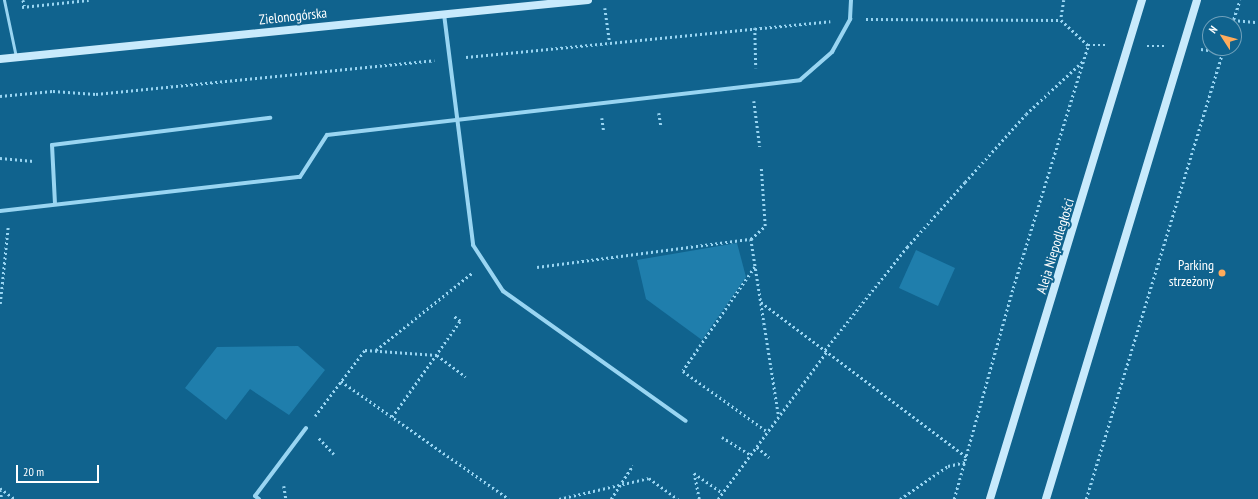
<!DOCTYPE html>
<html>
<head>
<meta charset="utf-8">
<style>
	body { margin:0 }
	#map { position:relative; width:1258px; height:499px; overflow:hidden; background:#10638e; font-family:"PT Sans Narrow",sans-serif }
	div>[style] { position:absolute }
	.green>* { inset:0; background:#1f7eac }
	.path>* { height:2.5px; margin-top:-1.25px; transform-origin:0; background:repeating-linear-gradient(90deg,#99d5f2 0 2px,transparent 0 5px) }
	.lane>* { height:3px; margin:-1.5px; padding:0 1.5px; transform-origin:1.5px; border-radius:1.5px; background:#99d5f2 }
	.street>* { height:4px; margin:-2px; padding:0 2px; transform-origin:2px; border-radius:2px; background:#99d5f2 }
	.secondary>* { height:8px; margin:-4px; padding:0 4px; transform-origin:4px; border-radius:4px; background:#c8eafc }
	.dots>* { width:11px; height:11px; translate:-50% -50%; box-sizing:border-box; border:2px solid #10638e; border-radius:50% }
	span { translate:-50% -50%; white-space:nowrap; text-align:center; line-height:1.15; -webkit-text-stroke:4px #10638e; paint-order:stroke }
	.street-label { font-size:14px; color:#fff }
	.poi-label { font-size:14px; color:#fff }
	.right { translate:-100% -50%; text-align:right }
	.north { position:absolute; left:1202px; top:16px; width:40px; height:40px; box-sizing:border-box; background:#10638e; border:1px solid #70a1bb; border-radius:50%; rotate:306deg; font-size:11px; font-weight:700; line-height:16px; text-align:center; color:#fff }
	.north::after { content:''; display:block; margin:auto; width:14px; height:18px; background:#ffab5b; clip-path:polygon(50% 0,100% 100%,50% 72%,0 100%) }
	.scale { position:absolute; left:16px; top:465px; width:83px; height:18px; box-sizing:border-box; border:2px solid #fff; border-top:0; padding-left:5px; font-size:12px; line-height:14px; white-space:nowrap; color:#fff; -webkit-text-stroke:3px #10638e; paint-order:stroke }
</style>
</head>
<body>
<div id="map">
	<div class="green">
		<i style="clip-path:polygon(737px 243px,746px 277px,702px 340px,646px 299px,637px 260px)"></i>
		<i style="clip-path:polygon(916px 250px,955px 268px,938px 306px,899px 288px)"></i>
		<i style="clip-path:polygon(298px 346px,325px 370px,289px 415px,250px 389px,226px 420px,185px 388px,217px 347px)"></i>
	</div>
	<div class="path">
		<i style="left:23px;top:0;width:6px;rotate:72deg"></i>
		<i style="left:1064px;top:0;width:20px;rotate:99deg"></i>
		<i style="left:1061px;top:20px;width:37px;rotate:43deg"></i>
		<i style="left:1088px;top:45px;width:20px"></i>
		<i style="left:22px;top:7px;width:67px;rotate:-6deg"></i>
		<i style="left:605px;top:8px;width:35px;rotate:82deg"></i>
		<i style="left:866px;top:19px;width:195px;rotate:0.3deg"></i>
		<i style="left:1233px;top:20px;width:25px;rotate:5deg"></i>
		<i style="left:1232px;top:24px;width:25px;rotate:-72deg"></i>
		<i style="left:755px;top:28px;width:40px;rotate:88.6deg"></i>
		<i style="left:1147px;top:46px;width:17px"></i>
		<i style="left:1201px;top:49px;width:22px;rotate:8deg"></i>
		<i style="left:466px;top:57px;width:366px;rotate:-5.6deg"></i>
		<i style="left:0;top:96px;width:53px;rotate:-5.4deg"></i>
		<i style="left:53px;top:91px;width:43px;rotate:4deg"></i>
		<i style="left:96px;top:94px;width:340px;rotate:-5.7deg"></i>
		<i style="left:754px;top:101px;width:46px;rotate:82.6deg"></i>
		<i style="left:659px;top:113px;width:13px;rotate:81deg"></i>
		<i style="left:602px;top:118px;width:14px;rotate:82deg"></i>
		<i style="left:0;top:158px;width:34px;rotate:5deg"></i>
		<i style="left:751px;top:239px;width:19px;rotate:-43deg"></i>
		<i style="left:765px;top:226px;width:59px;rotate:-93.9deg"></i>
		<i style="left:537px;top:267px;width:216px;rotate:-7.5deg"></i>
		<i style="left:751px;top:239px;width:180px;rotate:81.1deg"></i>
		<i style="left:755px;top:267px;width:126px;rotate:124.7deg"></i>
		<i style="left:683px;top:371px;width:105px;rotate:35.7deg"></i>
		<i style="left:761px;top:302px;width:258px;rotate:37deg"></i>
		<i style="left:0;top:304px;width:77px;rotate:-84.1deg"></i>
		<i style="left:376px;top:350px;width:123px;rotate:-38.7deg"></i>
		<i style="left:825px;top:350px;width:132px;rotate:-51.5deg"></i>
		<i style="left:907px;top:247px;width:87px;rotate:-48.3deg"></i>
		<i style="left:965px;top:182px;width:91px;rotate:-48.1deg"></i>
		<i style="left:1026px;top:114px;width:78px;rotate:-42.9deg"></i>
		<i style="left:341px;top:381px;width:205px;rotate:35.1deg"></i>
		<i style="left:315px;top:416px;width:83px;rotate:-52.9deg"></i>
		<i style="left:365px;top:350px;width:72px;rotate:4deg"></i>
		<i style="left:437px;top:355px;width:36px;rotate:37deg"></i>
		<i style="left:392px;top:417px;width:118px;rotate:-54.7deg"></i>
		<i style="left:460px;top:321px;width:9px;rotate:-144deg"></i>
		<i style="left:722px;top:437px;width:34px;rotate:32deg"></i>
		<i style="left:319px;top:438px;width:22px;rotate:47deg"></i>
		<i style="left:757px;top:447px;width:16px;rotate:40deg"></i>
		<i style="left:284px;top:486px;width:13px;rotate:81deg"></i>
		<i style="left:0;top:488px;width:19px;rotate:36deg"></i>
		<i style="left:0;top:490px;width:9px;rotate:77deg"></i>
		<i style="left:559px;top:499px;width:92px;rotate:-13.1deg"></i>
		<i style="left:649px;top:478px;width:36px;rotate:36deg"></i>
		<i style="left:611px;top:499px;width:40px;rotate:-57.1deg"></i>
		<i style="left:699px;top:499px;width:26px;rotate:-101deg"></i>
		<i style="left:694px;top:473px;width:35px;rotate:35deg"></i>
		<i style="left:718px;top:499px;width:184px;rotate:-53.6deg"></i>
		<i style="left:900px;top:499px;width:58px;rotate:-34.5deg"></i>
		<i style="left:948px;top:466px;width:18px;rotate:-13deg"></i>
		<i style="left:954px;top:499px;width:219px;rotate:-74.4deg"></i>
		<i style="left:1013px;top:288px;width:254px;rotate:-72.8deg"></i>
		<i style="left:1086px;top:499px;width:472px;rotate:-73deg"></i>
	</div>
	<div class="lane">
		<i style="left:4px;top:0;width:58px;rotate:78.1deg"></i>
	</div>
	<div class="street">
		<i style="left:444px;top:14px;width:233px;rotate:82.8deg"></i>
		<i style="left:473px;top:245px;width:55px;rotate:56.9deg"></i>
		<i style="left:503px;top:291px;width:224px;rotate:35.4deg"></i>
		<i style="left:55px;top:204px;width:59px;rotate:-92.9deg"></i>
		<i style="left:52px;top:145px;width:220px;rotate:-7.1deg"></i>
		<i style="left:0;top:211px;width:302px;rotate:-6.5deg"></i>
		<i style="left:300px;top:177px;width:50px;rotate:-57.3deg"></i>
		<i style="left:327px;top:135px;width:476px;rotate:-6.6deg"></i>
		<i style="left:800px;top:80px;width:43px;rotate:-41.2deg"></i>
		<i style="left:832px;top:52px;width:38px;rotate:-61deg"></i>
		<i style="left:850px;top:19px;width:19px;rotate:-87deg"></i>
		<i style="left:259px;top:499px;width:5px;rotate:-143deg"></i>
		<i style="left:255px;top:496px;width:85px;rotate:-53.1deg"></i>
	</div>
	<div class="secondary">
		<i style="left:0;top:59px;width:591px;rotate:-5.73deg"></i>
		<i style="left:990px;top:499px;width:522px;rotate:-73.06deg"></i>
		<i style="left:1046px;top:499px;width:521px;rotate:-73.16deg"></i>
	</div>
	<div class="dots">
		<i style="left:1222px;top:273px;background:#ffab5b"></i>
	</div>
	<div class="street-label">
		<span style="left:293px;top:16px;rotate:-6deg">Zielonogórska</span>
		<span style="left:1055px;top:246px;rotate:-73deg">Aleja Niepodległości</span>
	</div>
	<div class="poi-label">
		<span class="right" style="left:1214px;top:273px">Parking<br>strzeżony</span>
	</div>
	<div class="north">N</div>
	<div class="scale">20 m</div>
</div>
</body>
</html>
